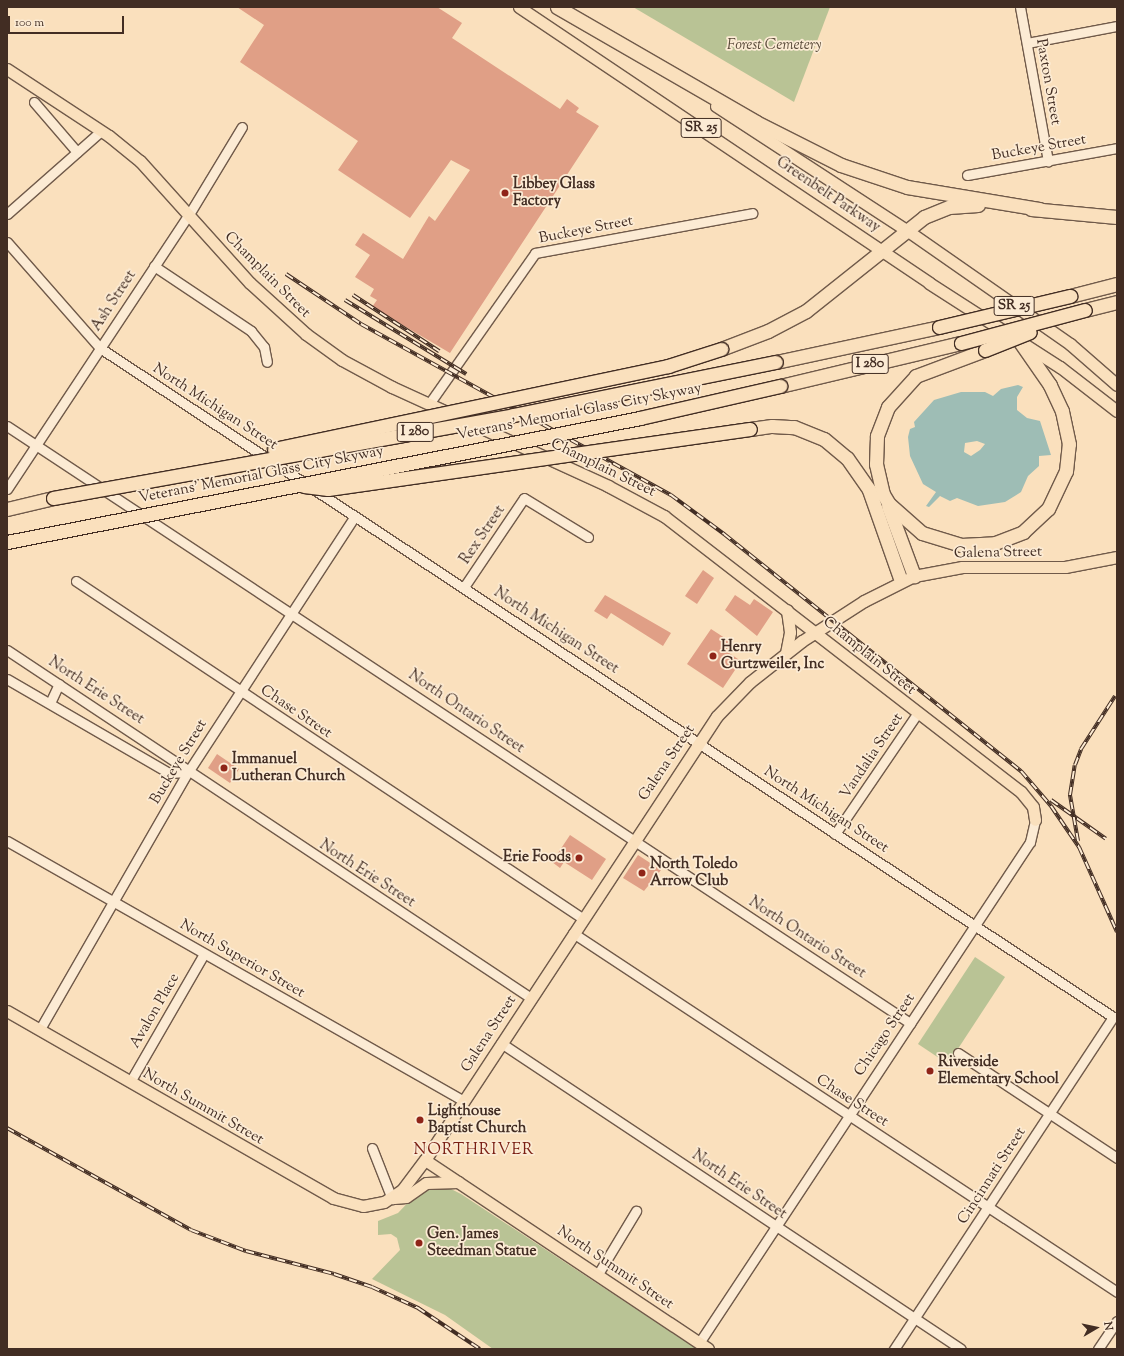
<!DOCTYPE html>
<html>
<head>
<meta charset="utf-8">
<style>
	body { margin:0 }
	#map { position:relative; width:1124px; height:1356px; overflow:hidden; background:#fae0bd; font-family:"Sorts Mill Goudy",serif }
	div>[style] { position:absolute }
	.green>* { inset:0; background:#b9c395 }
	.water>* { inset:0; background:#9ebdb5 }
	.building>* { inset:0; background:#e09f86 }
	.roads { filter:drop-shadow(1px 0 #705a4a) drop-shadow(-1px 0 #705a4a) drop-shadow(0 1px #705a4a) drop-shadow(0 -1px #705a4a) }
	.minor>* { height:9px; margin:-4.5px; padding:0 4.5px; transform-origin:4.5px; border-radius:4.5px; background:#fcebd4 }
	.major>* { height:11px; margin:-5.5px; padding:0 5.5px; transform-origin:5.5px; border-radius:5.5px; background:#fae0bd }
	.highway>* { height:13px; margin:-6.5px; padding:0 6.5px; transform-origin:6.5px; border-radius:6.5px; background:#fae0bd }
	.rail>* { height:4px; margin-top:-2px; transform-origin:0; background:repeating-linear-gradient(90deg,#fcebd4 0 8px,#422d23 0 16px); box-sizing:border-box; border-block:1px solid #422d23 }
	.bridges { filter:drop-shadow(1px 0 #422d23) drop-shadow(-1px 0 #422d23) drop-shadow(0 1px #422d23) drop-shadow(0 -1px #422d23) }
	.highway-bridge>* { height:13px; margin:-6.5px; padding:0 6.5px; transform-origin:6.5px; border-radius:6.5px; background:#fae0bd }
	.dots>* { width:11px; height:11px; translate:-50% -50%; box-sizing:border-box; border:2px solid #fcebd4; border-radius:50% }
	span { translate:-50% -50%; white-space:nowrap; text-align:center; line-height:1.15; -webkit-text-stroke:3.5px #fcebd4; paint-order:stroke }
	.shield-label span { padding:1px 3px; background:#fcebd4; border:1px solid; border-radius:3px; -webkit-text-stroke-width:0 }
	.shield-label { font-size:14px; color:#422d23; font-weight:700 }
	.park-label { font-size:15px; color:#5a4b3a; font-style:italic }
	.street-label { font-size:15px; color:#422d23 }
	.poi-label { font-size:15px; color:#422d23; font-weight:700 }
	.left { translate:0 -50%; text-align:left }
	.right { translate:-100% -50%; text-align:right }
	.neighbourhood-label { font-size:16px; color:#7a1f14; letter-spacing:1px }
	.frame { position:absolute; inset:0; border:8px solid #422d23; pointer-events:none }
	.north { position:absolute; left:1076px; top:1308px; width:40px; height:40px; -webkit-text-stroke:3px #fcebd4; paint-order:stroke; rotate:81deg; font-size:11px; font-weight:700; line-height:16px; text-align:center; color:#422d23 }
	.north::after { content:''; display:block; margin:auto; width:14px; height:18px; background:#422d23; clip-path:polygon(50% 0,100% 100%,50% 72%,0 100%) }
	.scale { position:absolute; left:8px; top:16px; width:116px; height:18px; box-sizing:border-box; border:2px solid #422d23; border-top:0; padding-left:5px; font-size:12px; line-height:14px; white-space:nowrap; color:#422d23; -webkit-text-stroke:3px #fcebd4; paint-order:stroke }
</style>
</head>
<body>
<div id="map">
	<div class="green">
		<i style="clip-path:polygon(633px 7px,830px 7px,794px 102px)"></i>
		<i style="clip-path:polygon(975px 957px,1005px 977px,948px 1064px,918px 1044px)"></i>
		<i style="clip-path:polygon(443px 1185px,461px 1194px,697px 1349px,493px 1349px,445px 1315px,372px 1279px,400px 1250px,397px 1238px,391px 1234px,378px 1235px,378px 1221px,398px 1213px,421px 1189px)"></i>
	</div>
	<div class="water">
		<i style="clip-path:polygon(evenodd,1018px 385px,1023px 387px,1017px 397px,1017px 410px,1027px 418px,1040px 421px,1051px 455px,1039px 456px,1039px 466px,1028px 476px,1021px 492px,1005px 502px,978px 506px,957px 498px,950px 501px,940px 496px,929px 507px,926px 506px,936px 492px,923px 484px,910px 456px,908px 437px,910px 429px,915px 427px,914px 422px,934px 400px,961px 392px,985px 392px,993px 396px,1001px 389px,1018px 385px,977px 441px,985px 444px,980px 450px,971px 456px,964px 452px,965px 443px,977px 441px)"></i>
	</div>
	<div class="building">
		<i style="clip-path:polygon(237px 7px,437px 7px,462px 23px,452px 38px,560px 109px,567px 99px,579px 108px,576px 112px,599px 126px,450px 353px,372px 307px,377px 300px,370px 296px,374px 289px,355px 277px,370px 255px,355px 245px,363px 233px,403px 259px,429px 216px,435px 221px,470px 170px,451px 160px,410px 218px,338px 170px,358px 141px,240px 62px,264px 25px)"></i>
		<i style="clip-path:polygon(703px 570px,714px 578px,697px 604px,685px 596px)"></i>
		<i style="clip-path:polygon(605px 595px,671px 633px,663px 646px,611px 613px,607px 619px,594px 611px)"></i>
		<i style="clip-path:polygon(735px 595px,750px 605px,754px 599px,773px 612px,757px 636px,725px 610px)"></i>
		<i style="clip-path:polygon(711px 629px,731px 642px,726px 651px,741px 661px,723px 688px,687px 664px)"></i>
		<i style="clip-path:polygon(217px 754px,239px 769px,230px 783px,208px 768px)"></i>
		<i style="clip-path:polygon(570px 835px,606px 859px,592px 880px,564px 862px,560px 868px,552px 862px)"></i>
		<i style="clip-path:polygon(638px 855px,661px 870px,644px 891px,623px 878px)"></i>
	</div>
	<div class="roads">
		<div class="minor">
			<i style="left:1020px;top:7px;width:157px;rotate:79.7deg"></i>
			<i style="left:1027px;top:43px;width:92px;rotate:-10.7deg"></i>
			<i style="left:34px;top:102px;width:66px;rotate:49.3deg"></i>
			<i style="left:967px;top:175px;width:152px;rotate:-10.2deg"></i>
			<i style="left:7px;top:214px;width:124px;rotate:-41.4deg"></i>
			<i style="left:7px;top:242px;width:141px;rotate:48.7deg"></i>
			<i style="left:100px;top:348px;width:1214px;rotate:33.44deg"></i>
			<i style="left:1113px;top:1017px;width:398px;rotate:123.4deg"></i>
			<i style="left:154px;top:266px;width:117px;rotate:33.8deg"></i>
			<i style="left:251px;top:331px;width:21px;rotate:51deg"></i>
			<i style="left:264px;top:347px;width:15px;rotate:79deg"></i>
			<i style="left:429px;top:404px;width:184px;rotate:-54.9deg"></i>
			<i style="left:535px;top:253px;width:221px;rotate:-10.4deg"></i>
			<i style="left:7px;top:426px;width:1083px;rotate:33.47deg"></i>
			<i style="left:7px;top:489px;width:328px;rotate:-56.5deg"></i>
			<i style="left:188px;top:216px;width:104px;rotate:-58.8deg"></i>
			<i style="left:76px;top:581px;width:608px;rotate:33.66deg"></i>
			<i style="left:464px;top:587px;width:107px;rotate:-56deg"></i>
			<i style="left:524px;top:498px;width:75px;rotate:31.4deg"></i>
			<i style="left:7px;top:650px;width:629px;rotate:33.59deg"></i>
			<i style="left:7px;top:679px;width:187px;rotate:30.1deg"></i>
			<i style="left:169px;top:773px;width:19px;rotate:-3deg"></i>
			<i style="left:50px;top:703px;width:21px;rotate:-65deg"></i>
			<i style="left:835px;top:834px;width:145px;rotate:-55.7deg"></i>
			<i style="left:7px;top:841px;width:526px;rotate:29.64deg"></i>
			<i style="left:573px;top:933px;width:652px;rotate:33.42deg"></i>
			<i style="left:40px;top:1029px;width:297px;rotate:-60.1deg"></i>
			<i style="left:188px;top:772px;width:304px;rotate:-56.9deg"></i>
			<i style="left:501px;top:1043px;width:552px;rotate:33.63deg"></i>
			<i style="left:958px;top:1053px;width:191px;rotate:33.4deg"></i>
			<i style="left:130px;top:1082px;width:148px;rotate:-60deg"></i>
			<i style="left:372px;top:1148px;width:55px;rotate:68.6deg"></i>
			<i style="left:598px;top:1274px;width:74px;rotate:-58.9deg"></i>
			<i style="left:699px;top:1343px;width:600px;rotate:-56.55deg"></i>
			<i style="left:1030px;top:842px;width:23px;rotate:-77deg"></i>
			<i style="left:1098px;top:1349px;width:34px;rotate:-56deg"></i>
		</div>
		<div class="major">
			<i style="left:519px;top:7px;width:494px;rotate:33.9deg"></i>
			<i style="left:929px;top:283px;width:156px;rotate:32.7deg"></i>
			<i style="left:1060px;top:367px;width:72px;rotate:37.7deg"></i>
			<i style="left:7px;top:69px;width:122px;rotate:33.3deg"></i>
			<i style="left:109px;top:136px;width:40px;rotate:39deg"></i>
			<i style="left:140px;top:161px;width:164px;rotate:48deg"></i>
			<i style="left:250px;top:283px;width:76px;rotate:42.3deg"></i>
			<i style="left:306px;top:334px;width:44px;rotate:35.8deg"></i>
			<i style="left:342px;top:360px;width:57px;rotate:28.4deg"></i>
			<i style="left:392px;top:387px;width:238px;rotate:24.6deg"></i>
			<i style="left:608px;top:486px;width:64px;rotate:28.2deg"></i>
			<i style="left:664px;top:516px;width:451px;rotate:37.7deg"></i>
			<i style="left:1021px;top:792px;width:19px;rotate:51deg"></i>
			<i style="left:1033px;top:807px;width:13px;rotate:81deg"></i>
			<i style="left:716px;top:106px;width:229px;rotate:33.1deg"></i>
			<i style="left:908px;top:231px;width:198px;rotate:34.9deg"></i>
			<i style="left:1070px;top:344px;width:62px;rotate:41.1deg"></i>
			<i style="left:786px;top:653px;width:21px;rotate:-79deg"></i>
			<i style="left:790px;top:632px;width:22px;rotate:-98deg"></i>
			<i style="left:7px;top:1011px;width:376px;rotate:29.8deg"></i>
			<i style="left:333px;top:1198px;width:31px;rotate:15deg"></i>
			<i style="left:363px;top:1206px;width:21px;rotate:-11deg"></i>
			<i style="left:384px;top:1202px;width:22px;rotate:-34deg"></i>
			<i style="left:402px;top:1190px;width:38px;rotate:-53deg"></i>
			<i style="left:425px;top:1160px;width:531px;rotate:-56.67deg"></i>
			<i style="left:717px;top:716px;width:47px;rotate:-45.9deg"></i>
			<i style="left:750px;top:682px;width:66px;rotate:-38.3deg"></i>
			<i style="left:802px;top:641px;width:74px;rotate:-32.8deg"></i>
			<i style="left:864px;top:601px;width:56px;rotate:-26.6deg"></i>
			<i style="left:914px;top:576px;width:49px;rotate:-10.6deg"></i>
			<i style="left:962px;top:567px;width:103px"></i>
			<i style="left:1065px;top:567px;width:53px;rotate:-10.9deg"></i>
			<i style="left:425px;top:1160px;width:340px;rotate:33.7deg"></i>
			<i style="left:394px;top:1198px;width:12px;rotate:-5deg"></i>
			<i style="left:406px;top:1197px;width:24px;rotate:-35deg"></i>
			<i style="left:426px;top:1183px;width:32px;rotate:-2deg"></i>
		</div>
		<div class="highway">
			<i style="left:557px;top:7px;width:230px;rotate:30deg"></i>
			<i style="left:756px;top:122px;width:95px;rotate:26.8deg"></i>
			<i style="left:841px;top:165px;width:70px;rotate:18.4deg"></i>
			<i style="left:907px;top:187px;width:135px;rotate:9.4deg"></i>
			<i style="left:1031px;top:209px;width:86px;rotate:5.3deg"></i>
			<i style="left:1070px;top:296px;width:49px;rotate:-14.3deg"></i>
			<i style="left:1085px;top:310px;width:33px;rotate:-14deg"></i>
			<i style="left:721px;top:349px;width:50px;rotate:-21deg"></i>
			<i style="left:768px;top:331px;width:43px;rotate:-27.8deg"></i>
			<i style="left:806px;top:311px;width:151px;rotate:-38.5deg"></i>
			<i style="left:924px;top:217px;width:27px;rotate:-22deg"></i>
			<i style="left:949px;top:207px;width:29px;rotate:-4deg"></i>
			<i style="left:985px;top:350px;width:74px;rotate:159.4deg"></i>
			<i style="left:916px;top:376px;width:42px;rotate:132.1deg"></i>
			<i style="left:888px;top:407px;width:31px;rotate:111deg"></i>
			<i style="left:877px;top:436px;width:28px;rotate:92deg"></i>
			<i style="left:876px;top:464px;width:31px;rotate:77deg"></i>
			<i style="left:883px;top:494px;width:12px;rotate:59deg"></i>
			<i style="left:889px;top:504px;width:44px;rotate:41.3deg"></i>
			<i style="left:922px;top:533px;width:41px;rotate:17.1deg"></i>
			<i style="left:961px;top:545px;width:34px;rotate:-3deg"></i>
			<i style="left:995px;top:543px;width:30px;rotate:-21deg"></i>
			<i style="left:1023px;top:532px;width:34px;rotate:-43deg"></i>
			<i style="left:1048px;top:509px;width:42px;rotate:-64.7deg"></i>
			<i style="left:1066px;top:471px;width:27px;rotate:-84deg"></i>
			<i style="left:1069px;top:444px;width:34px;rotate:-102deg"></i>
			<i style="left:1062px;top:411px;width:29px;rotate:-115deg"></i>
			<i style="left:1050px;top:385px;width:56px;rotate:-124.8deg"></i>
			<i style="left:776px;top:362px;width:167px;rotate:-12.1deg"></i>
			<i style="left:780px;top:386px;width:186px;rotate:-13.4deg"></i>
			<i style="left:750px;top:429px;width:22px;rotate:-8deg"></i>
			<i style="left:772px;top:426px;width:22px;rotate:3deg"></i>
			<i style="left:794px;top:427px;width:32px;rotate:22deg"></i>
			<i style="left:824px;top:439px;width:30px;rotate:40deg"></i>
			<i style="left:847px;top:458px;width:39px;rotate:55deg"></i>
			<i style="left:869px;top:490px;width:96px;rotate:70.6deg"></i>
			<i style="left:888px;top:506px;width:75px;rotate:69.6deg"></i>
			<i style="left:7px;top:509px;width:47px;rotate:-13.4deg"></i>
		</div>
	</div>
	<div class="rail">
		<i style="left:286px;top:274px;width:90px;rotate:33.7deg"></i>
		<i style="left:361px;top:324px;width:354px;rotate:28.9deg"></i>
		<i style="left:671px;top:495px;width:66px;rotate:36.3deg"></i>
		<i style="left:724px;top:534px;width:380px;rotate:38.6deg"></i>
		<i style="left:1021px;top:771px;width:46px;rotate:49.4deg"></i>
		<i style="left:1051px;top:806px;width:50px;rotate:55.7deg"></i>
		<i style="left:1079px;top:847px;width:93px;rotate:65.9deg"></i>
		<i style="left:353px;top:295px;width:103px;rotate:33.1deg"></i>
		<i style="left:345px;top:300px;width:142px;rotate:31.4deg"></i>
		<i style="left:1051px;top:800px;width:67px;rotate:35.3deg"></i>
		<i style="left:1078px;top:841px;width:47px;rotate:-99.9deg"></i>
		<i style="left:1070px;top:795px;width:30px;rotate:-81deg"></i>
		<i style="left:1075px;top:765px;width:17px;rotate:-69deg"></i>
		<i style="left:1081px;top:749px;width:63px;rotate:-57.3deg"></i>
		<i style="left:7px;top:1128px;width:210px;rotate:29deg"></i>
		<i style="left:191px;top:1230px;width:59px;rotate:20.9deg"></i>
		<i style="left:246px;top:1251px;width:91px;rotate:14.6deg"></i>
		<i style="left:334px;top:1274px;width:40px;rotate:18.9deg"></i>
		<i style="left:372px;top:1287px;width:51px;rotate:24.5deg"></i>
		<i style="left:418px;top:1308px;width:74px;rotate:33.5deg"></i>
	</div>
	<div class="bridges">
		<div class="highway-bridge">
			<i style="left:939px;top:327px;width:135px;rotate:-13.3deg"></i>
			<i style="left:961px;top:343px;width:128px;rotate:-14.9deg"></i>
			<i style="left:985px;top:350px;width:48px;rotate:-21.8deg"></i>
			<i style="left:274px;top:449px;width:403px;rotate:-11.9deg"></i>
			<i style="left:668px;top:366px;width:56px;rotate:-17.8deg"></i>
			<i style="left:304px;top:486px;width:24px;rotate:7deg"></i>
			<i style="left:328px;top:489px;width:426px;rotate:-8.1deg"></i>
			<i style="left:53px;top:498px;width:467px;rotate:-10.2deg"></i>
			<i style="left:513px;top:415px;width:268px;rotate:-11.4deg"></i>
			<i style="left:7px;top:542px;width:645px;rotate:-11.08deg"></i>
			<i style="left:640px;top:418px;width:144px;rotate:-12.9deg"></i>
		</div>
	</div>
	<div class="dots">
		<i style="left:505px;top:193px;background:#8f2418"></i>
		<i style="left:713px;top:656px;background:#8f2418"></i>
		<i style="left:224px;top:768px;background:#8f2418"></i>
		<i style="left:579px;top:858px;background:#8f2418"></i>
		<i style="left:642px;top:873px;background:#8f2418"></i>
		<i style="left:930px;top:1071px;background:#8f2418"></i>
		<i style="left:420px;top:1120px;background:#8f2418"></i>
		<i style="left:419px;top:1243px;background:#8f2418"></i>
	</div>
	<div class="shield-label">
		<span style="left:701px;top:128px">SR 25</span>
		<span style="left:1014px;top:306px">SR 25</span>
		<span style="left:870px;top:364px">I 280</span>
		<span style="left:415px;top:432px">I 280</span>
	</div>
	<div class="park-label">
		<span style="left:774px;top:46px">Forest Cemetery</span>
	</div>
	<div class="street-label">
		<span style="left:1048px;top:82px;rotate:80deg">Paxton Street</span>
		<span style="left:1039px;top:148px;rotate:-10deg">Buckeye Street</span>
		<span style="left:828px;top:195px;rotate:34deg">Greenbelt Parkway</span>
		<span style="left:586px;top:230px;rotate:-11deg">Buckeye Street</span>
		<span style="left:267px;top:275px;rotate:45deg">Champlain Street</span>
		<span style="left:114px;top:301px;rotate:-57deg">Ash Street</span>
		<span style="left:215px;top:407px;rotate:33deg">North Michigan Street</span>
		<span style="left:579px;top:412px;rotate:-11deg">Veterans' Memorial Glass City Skyway</span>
		<span style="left:603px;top:468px;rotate:26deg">Champlain Street</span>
		<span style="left:261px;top:475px;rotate:-11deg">Veterans' Memorial Glass City Skyway</span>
		<span style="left:483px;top:535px;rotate:-56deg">Rex Street</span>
		<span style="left:998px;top:553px;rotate:-1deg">Galena Street</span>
		<span style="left:556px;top:631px;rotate:33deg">North Michigan Street</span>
		<span style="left:869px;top:656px;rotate:39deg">Champlain Street</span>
		<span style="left:96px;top:691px;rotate:33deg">North Erie Street</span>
		<span style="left:296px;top:712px;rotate:34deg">Chase Street</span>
		<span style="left:466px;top:712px;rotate:34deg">North Ontario Street</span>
		<span style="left:872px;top:756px;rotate:-56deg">Vandalia Street</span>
		<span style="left:179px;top:762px;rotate:-59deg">Buckeye Street</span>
		<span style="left:667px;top:763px;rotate:-56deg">Galena Street</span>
		<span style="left:826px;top:810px;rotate:33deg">North Michigan Street</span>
		<span style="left:367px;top:874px;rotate:33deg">North Erie Street</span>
		<span style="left:807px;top:938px;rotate:33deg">North Ontario Street</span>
		<span style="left:242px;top:959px;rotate:30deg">North Superior Street</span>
		<span style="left:155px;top:1011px;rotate:-60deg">Avalon Place</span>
		<span style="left:489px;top:1034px;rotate:-57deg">Galena Street</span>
		<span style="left:885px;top:1035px;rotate:-56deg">Chicago Street</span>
		<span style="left:852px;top:1101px;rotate:33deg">Chase Street</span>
		<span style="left:203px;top:1107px;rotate:30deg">North Summit Street</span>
		<span style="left:992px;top:1176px;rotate:-57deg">Cincinnati Street</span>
		<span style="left:739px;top:1185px;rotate:34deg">North Erie Street</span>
		<span style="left:615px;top:1268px;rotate:34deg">North Summit Street</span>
	</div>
	<div class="poi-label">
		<span class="left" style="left:513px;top:193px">Libbey Glass<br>Factory</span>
		<span class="left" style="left:721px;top:656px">Henry<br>Gurtzweiler, Inc</span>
		<span class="left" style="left:232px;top:768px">Immanuel<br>Lutheran Church</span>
		<span class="right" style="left:571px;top:858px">Erie Foods</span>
		<span class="left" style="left:650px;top:873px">North Toledo<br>Arrow Club</span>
		<span class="left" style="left:938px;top:1071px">Riverside<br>Elementary School</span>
		<span class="left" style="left:428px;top:1120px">Lighthouse<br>Baptist Church</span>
		<span class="left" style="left:427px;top:1243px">Gen. James<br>Steedman Statue</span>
	</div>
	<div class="neighbourhood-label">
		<span style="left:474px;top:1151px">NORTHRIVER</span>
	</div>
	<div class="frame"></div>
	<div class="north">N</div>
	<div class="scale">100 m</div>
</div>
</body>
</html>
